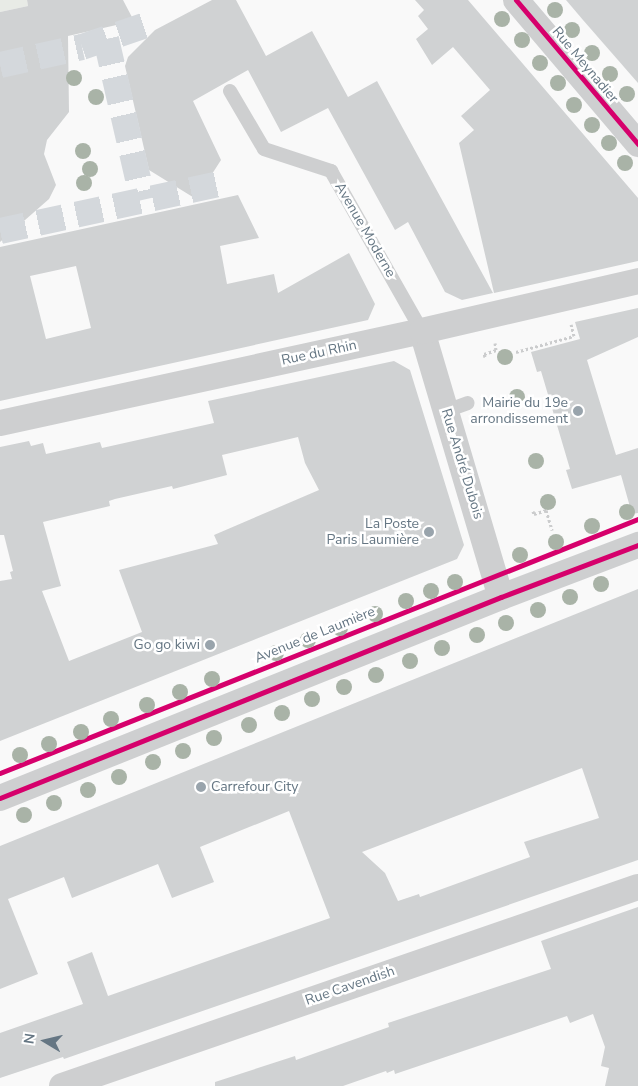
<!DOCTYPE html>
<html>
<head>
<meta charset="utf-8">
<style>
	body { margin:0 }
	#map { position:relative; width:638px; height:1086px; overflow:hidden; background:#f9f9f9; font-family:"Nunito Sans",sans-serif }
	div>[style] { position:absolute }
	.green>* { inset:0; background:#e8ebe6 }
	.building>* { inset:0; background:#d0d2d3 }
	.street-tunnel>* { height:26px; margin-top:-13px; transform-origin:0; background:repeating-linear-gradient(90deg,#d4d8dc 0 26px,transparent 0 39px) }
	.path>* { height:3px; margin-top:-1.5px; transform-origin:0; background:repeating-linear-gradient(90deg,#cbcccd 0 2.5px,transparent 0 5px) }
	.lane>* { height:14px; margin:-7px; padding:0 7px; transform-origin:7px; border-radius:7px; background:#cecfd0 }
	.street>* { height:26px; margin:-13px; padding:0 13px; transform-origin:13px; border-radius:13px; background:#cecfd0 }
	.cycleway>* { height:5px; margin:-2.5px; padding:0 2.5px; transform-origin:2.5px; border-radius:2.5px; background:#d6006c }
	.trees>* { width:16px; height:16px; margin:-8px; border-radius:50%; background:#a9b3a7 }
	.dots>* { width:14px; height:14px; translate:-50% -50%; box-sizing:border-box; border:2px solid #fff; border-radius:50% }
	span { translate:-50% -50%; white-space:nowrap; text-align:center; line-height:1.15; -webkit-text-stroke:5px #fff; paint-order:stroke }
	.street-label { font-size:14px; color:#657683 }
	.poi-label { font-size:14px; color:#657683 }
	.right { translate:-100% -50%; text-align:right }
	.left { translate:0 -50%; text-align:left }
	.north { position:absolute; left:20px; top:1016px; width:50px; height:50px; -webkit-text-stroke:4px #fff; paint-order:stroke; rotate:279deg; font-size:14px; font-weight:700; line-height:20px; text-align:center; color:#657683 }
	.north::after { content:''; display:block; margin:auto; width:18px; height:22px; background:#657683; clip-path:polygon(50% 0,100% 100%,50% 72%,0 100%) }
</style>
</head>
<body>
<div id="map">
	<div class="green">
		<i style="clip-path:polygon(0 0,27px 0,28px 6px,0 12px)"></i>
	</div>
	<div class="building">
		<i style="clip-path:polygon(27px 0,123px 0,134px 21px,68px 36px,69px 112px,47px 140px,44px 154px,56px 185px,49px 199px,0 242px,0 12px,28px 6px)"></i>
		<i style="clip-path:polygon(212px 0,236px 0,266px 56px,312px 31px,348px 97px,377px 81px,493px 293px,462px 300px,445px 292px,408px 222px,395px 230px,328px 108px,281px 132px,248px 70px,193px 101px,221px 160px,196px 199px,149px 170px,125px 66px,128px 57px,155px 30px)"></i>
		<i style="clip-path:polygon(415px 0,468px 0,638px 198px,638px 261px,494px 293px,459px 143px,474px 130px,461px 116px,490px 90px,453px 47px,432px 65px,416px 39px,428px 29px,418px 16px,424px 10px)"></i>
		<i style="clip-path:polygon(566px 0,638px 0,638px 83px,583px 20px)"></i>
		<i style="clip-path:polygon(evenodd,238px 195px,259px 238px,220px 246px,227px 284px,274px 274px,278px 293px,349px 253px,375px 304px,368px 320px,0 401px,0 247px,238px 195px,76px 266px,91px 328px,46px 339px,30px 276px,76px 266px)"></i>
		<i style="clip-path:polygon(638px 308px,638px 337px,587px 360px,616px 455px,638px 448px,638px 513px,632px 514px,621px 475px,572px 489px,566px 470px,570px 469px,541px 371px,537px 372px,531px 352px,580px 339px,575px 322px)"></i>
		<i style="clip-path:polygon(evenodd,394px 361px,410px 370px,464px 545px,457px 559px,0 741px,0 581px,12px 579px,10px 572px,13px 571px,4px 535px,0 535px,0 447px,29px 441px,31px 446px,43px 443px,46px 454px,100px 442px,102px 448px,214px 423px,208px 401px,394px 361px,298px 437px,305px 463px,319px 490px,214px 535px,218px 544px,119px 570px,142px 632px,69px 661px,42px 591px,61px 586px,43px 522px,110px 506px,109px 501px,115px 499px,172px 486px,173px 489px,227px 475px,222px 455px,298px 437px)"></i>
		<i style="clip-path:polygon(evenodd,638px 589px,638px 860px,64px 1059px,63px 1057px,0 1078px,0 1033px,83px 1004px,67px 962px,92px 952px,108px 996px,330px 918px,289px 811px,200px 847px,214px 882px,172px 898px,158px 864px,72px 898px,64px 877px,8px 899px,38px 974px,0 989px,0 846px,638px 589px,582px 768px,599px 818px,524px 842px,530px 857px,420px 897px,419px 894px,398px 901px,385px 873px,362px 852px,582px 768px)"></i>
		<i style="clip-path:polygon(638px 907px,638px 1086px,605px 1086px,609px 1068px,601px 1066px,605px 1047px,593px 1014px,570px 1023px,567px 1016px,395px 1074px,394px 1070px,387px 1073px,386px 1071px,343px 1086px,215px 1086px,215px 1082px,295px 1056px,296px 1060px,389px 1027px,388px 1023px,551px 969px,541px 941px)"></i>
	</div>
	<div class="street-tunnel">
		<i style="left:106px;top:39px;width:165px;rotate:77.1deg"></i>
		<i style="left:0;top:65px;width:84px;rotate:-12.4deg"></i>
		<i style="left:82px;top:47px;width:74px;rotate:-18.9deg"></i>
		<i style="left:0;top:231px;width:233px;rotate:-12.1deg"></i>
	</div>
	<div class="path">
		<i style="left:516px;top:352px;width:60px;rotate:-15.4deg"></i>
		<i style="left:574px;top:336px;width:12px;rotate:-104deg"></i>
		<i style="left:485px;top:357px;width:3px;rotate:-108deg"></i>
		<i style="left:484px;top:354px;width:13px;rotate:-18deg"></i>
		<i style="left:496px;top:350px;width:7px;rotate:-98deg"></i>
		<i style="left:533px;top:511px;width:3px;rotate:72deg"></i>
		<i style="left:534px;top:514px;width:13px;rotate:-18deg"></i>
		<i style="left:546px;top:510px;width:21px;rotate:73deg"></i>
	</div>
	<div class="lane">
		<i style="left:230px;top:91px;width:67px;rotate:59.6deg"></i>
		<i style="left:264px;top:149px;width:71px;rotate:18.2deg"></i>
		<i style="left:331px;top:171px;width:184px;rotate:60.4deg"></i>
		<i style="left:446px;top:411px;width:23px;rotate:-20deg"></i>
	</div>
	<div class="street">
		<i style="left:516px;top:0;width:189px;rotate:49.7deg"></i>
		<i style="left:422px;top:331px;width:277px;rotate:73.5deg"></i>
		<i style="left:0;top:423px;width:432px;rotate:-12.3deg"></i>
		<i style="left:422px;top:331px;width:222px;rotate:-13deg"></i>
		<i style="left:0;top:798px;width:540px;rotate:-21.86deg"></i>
		<i style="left:501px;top:597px;width:147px;rotate:-20.8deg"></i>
		<i style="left:62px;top:1086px;width:609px;rotate:-19.06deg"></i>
	</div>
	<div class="cycleway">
		<i style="left:516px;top:0;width:189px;rotate:49.7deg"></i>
		<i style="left:0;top:773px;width:687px;rotate:-21.71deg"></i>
		<i style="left:0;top:798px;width:540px;rotate:-21.86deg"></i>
		<i style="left:501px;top:597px;width:147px;rotate:-20.8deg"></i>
	</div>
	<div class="trees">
		<i style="left:555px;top:10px"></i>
		<i style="left:502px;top:19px"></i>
		<i style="left:572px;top:30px"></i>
		<i style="left:522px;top:40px"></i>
		<i style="left:592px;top:53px"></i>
		<i style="left:540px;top:63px"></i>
		<i style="left:610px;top:74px"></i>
		<i style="left:74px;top:78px"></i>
		<i style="left:558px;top:83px"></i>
		<i style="left:627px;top:94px"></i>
		<i style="left:96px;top:97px"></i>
		<i style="left:574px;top:105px"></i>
		<i style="left:592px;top:125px"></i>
		<i style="left:609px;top:143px"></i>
		<i style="left:83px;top:151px"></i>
		<i style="left:625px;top:163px"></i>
		<i style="left:90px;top:169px"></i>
		<i style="left:84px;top:183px"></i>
		<i style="left:505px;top:357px"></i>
		<i style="left:517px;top:397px"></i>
		<i style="left:536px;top:461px"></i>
		<i style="left:548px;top:502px"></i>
		<i style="left:627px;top:512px"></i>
		<i style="left:592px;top:526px"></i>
		<i style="left:556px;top:542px"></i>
		<i style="left:520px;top:555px"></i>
		<i style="left:455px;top:582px"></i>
		<i style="left:601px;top:584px"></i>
		<i style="left:431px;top:591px"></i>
		<i style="left:570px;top:597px"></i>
		<i style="left:406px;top:601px"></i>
		<i style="left:538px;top:610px"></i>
		<i style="left:375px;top:614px"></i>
		<i style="left:506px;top:623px"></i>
		<i style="left:340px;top:628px"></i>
		<i style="left:477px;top:635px"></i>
		<i style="left:308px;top:640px"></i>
		<i style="left:442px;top:648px"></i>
		<i style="left:276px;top:653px"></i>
		<i style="left:410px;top:661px"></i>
		<i style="left:376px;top:675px"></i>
		<i style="left:212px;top:679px"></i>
		<i style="left:344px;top:687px"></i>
		<i style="left:180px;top:692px"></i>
		<i style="left:312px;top:699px"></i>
		<i style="left:147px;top:705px"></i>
		<i style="left:282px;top:713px"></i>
		<i style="left:111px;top:719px"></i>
		<i style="left:249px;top:725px"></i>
		<i style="left:81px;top:732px"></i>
		<i style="left:214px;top:738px"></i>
		<i style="left:49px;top:744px"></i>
		<i style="left:183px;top:751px"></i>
		<i style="left:20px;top:755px"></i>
		<i style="left:153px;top:762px"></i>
		<i style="left:119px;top:777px"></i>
		<i style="left:88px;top:790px"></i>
		<i style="left:54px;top:803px"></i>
		<i style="left:24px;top:815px"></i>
	</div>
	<div class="dots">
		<i style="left:578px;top:411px;background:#99a4ac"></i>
		<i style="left:429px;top:532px;background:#99a4ac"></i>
		<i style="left:210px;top:645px;background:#99a4ac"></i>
		<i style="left:201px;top:787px;background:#99a4ac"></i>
	</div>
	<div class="street-label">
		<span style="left:585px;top:65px;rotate:50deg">Rue Meynadier</span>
		<span style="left:365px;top:230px;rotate:60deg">Avenue Moderne</span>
		<span style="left:319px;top:353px;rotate:-12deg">Rue du Rhin</span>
		<span style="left:462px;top:464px;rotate:73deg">Rue André Dubois</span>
		<span style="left:315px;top:635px;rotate:-22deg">Avenue de Laumière</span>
		<span style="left:350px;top:986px;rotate:-19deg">Rue Cavendish</span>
	</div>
	<div class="poi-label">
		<span class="right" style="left:568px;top:411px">Mairie du 19e<br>arrondissement</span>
		<span class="right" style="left:419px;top:532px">La Poste<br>Paris Laumière</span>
		<span class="right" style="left:200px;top:645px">Go go kiwi</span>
		<span class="left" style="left:211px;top:787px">Carrefour City</span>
	</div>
	<div class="north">N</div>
</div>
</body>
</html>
